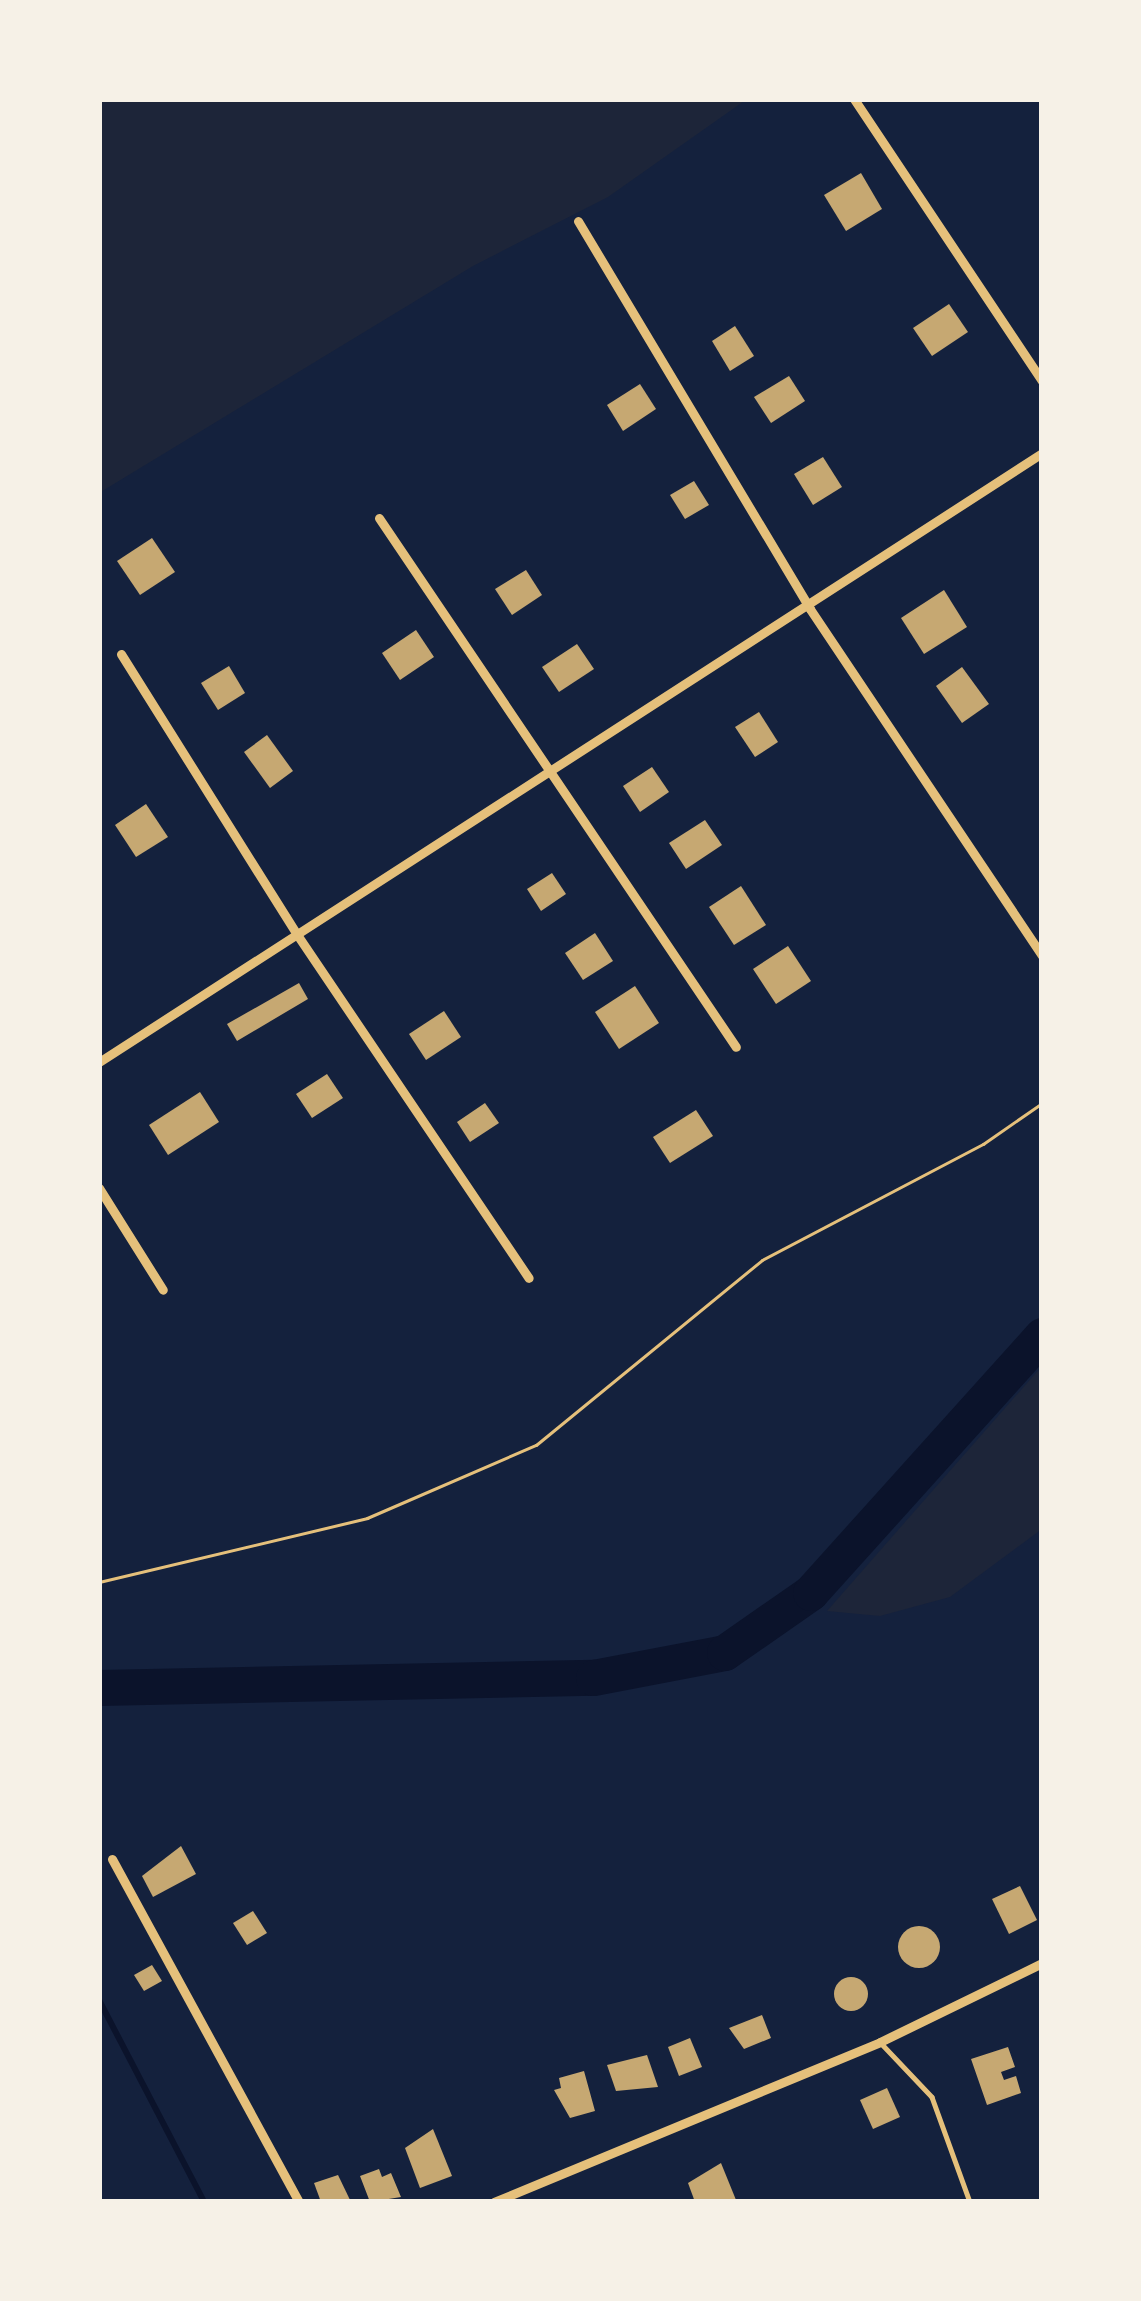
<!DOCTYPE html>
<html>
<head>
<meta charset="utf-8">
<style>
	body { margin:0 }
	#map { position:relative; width:1141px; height:2301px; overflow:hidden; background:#14213d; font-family:Merriweather,serif }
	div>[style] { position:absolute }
	.green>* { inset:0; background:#1d2539 }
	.stream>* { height:6px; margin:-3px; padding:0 3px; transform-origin:3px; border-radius:3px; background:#0b132b }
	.river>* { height:36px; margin:-18px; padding:0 18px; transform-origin:18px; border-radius:18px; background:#0b132b }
	.building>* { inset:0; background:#c6a872 }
	.round { border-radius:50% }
	.path>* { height:3px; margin:-1.5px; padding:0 1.5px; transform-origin:1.5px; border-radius:1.5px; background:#e5c07b }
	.service>* { height:4.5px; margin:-2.25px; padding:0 2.25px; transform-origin:2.25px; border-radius:2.25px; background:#e5c07b }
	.minor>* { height:9px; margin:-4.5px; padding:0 4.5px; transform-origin:4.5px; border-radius:4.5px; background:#e5c07b }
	span { translate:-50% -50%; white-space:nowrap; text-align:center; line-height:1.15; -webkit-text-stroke:12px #f6f1e7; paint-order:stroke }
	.frame { position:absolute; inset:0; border:102px solid #f6f1e7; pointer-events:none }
</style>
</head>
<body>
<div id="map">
	<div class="green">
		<i style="clip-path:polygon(99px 99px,747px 99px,608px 197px,473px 266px,99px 493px)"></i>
		<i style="clip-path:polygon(1042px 1366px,1042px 1529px,950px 1597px,880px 1616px,827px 1611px)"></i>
	</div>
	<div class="stream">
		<i style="left:99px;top:2000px;width:228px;rotate:62.5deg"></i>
	</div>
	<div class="river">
		<i style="left:99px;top:1688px;width:495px;rotate:-1.2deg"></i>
		<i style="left:594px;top:1678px;width:133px;rotate:-10.8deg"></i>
		<i style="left:725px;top:1653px;width:105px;rotate:-34.9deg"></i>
		<i style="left:811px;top:1593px;width:346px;rotate:-48deg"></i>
	</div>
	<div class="building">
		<i style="clip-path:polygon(861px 173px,882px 209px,846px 231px,824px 195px)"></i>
		<i style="clip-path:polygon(949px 304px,968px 332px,932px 356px,913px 328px)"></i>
		<i style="clip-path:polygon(735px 326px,754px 356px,730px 371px,712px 341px)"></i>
		<i style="clip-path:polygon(789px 376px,805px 401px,771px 423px,754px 397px)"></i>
		<i style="clip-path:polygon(640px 384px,656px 409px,623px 431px,607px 405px)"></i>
		<i style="clip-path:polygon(823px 457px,842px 487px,813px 505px,794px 474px)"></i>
		<i style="clip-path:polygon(694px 481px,709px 505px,685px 519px,670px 495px)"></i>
		<i style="clip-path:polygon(152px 538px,175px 572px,140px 595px,117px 561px)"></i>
		<i style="clip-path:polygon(526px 570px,542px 595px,512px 615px,495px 589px)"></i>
		<i style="clip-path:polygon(944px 590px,967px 627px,924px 654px,901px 618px)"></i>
		<i style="clip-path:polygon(416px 630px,434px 657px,400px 680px,382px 653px)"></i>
		<i style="clip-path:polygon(577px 644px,594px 669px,559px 692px,542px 667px)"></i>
		<i style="clip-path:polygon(229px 666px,245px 693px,218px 710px,201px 683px)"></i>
		<i style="clip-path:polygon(962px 667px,989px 704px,962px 723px,936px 686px)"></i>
		<i style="clip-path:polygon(759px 712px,778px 742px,755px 757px,735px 727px)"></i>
		<i style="clip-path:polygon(267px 735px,293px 771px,270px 788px,244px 752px)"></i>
		<i style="clip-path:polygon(652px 767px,669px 792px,640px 812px,623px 786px)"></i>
		<i style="clip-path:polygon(146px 804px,168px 837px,136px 857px,115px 825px)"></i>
		<i style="clip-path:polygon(705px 820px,722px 845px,686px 869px,669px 843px)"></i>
		<i style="clip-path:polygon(552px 873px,566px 894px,541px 911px,527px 889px)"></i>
		<i style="clip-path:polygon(741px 886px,766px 925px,734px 945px,709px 907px)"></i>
		<i style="clip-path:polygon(595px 933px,613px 961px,583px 980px,565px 953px)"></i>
		<i style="clip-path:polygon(788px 946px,811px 981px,776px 1004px,753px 969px)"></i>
		<i style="clip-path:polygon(299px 983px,308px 999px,237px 1041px,227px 1024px)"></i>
		<i style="clip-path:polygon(635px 986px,659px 1023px,619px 1049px,595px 1012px)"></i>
		<i style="clip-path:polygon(444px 1011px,461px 1037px,426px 1060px,409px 1034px)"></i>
		<i style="clip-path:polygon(327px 1074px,343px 1098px,312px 1118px,296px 1094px)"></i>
		<i style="clip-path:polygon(200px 1092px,219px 1122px,168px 1155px,149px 1125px)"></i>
		<i style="clip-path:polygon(485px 1103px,499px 1123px,470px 1142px,457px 1122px)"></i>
		<i style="clip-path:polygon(696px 1110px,713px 1136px,670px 1163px,653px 1137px)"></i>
		<i style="clip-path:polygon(181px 1846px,196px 1874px,153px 1897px,142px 1876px)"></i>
		<i style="clip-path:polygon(1020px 1886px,1037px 1920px,1009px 1934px,992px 1899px)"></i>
		<i style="clip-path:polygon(253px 1911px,267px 1933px,247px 1945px,233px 1923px)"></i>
		<i class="round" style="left:898px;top:1926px;width:42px;height:42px"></i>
		<i style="clip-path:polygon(152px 1965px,162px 1981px,144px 1991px,134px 1975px)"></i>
		<i class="round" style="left:834px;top:1977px;width:34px;height:34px"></i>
		<i style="clip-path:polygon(762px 2015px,771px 2038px,744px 2049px,729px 2028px)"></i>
		<i style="clip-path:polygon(690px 2038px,702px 2067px,679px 2076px,668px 2047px)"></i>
		<i style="clip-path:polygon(1008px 2047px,1015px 2067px,1001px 2072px,1004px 2080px,1016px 2076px,1021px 2093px,987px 2105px,971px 2059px)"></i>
		<i style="clip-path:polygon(647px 2055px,658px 2087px,616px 2091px,607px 2065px)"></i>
		<i style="clip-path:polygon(584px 2071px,595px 2111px,570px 2118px,554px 2090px,561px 2088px,559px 2078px)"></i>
		<i style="clip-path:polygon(887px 2088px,900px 2117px,873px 2129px,860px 2100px)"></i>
		<i style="clip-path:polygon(433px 2129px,452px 2176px,420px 2188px,405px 2148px)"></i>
		<i style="clip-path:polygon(721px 2163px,736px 2200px,695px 2202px,688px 2183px)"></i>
		<i style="clip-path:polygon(379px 2169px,382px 2177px,391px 2173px,401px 2197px,370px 2202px,360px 2176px)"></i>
		<i style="clip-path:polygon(338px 2175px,351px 2202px,321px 2202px,314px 2183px)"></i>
	</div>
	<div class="path">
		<i style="left:99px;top:1582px;width:276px;rotate:-13.4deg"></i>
		<i style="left:367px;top:1518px;width:184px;rotate:-23.4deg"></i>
		<i style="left:536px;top:1445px;width:292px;rotate:-39.3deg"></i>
		<i style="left:762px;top:1260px;width:250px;rotate:-27.7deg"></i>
		<i style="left:983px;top:1144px;width:72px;rotate:-34.8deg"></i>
	</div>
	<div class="service">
		<i style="left:881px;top:2043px;width:74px;rotate:46.6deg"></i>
		<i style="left:932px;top:2097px;width:112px;rotate:70.1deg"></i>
	</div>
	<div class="minor">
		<i style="left:854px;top:99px;width:339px;rotate:56.3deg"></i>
		<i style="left:578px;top:221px;width:452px;rotate:59.1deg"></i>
		<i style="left:810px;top:609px;width:417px;rotate:56.2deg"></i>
		<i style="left:379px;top:518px;width:638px;rotate:55.99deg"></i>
		<i style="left:121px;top:654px;width:329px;rotate:57.9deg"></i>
		<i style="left:296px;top:933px;width:416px;rotate:56deg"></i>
		<i style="left:99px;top:1062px;width:1123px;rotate:-32.85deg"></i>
		<i style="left:99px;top:1188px;width:120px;rotate:57.9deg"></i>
		<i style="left:112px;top:1859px;width:391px;rotate:61.4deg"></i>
		<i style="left:494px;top:2202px;width:418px;rotate:-22.5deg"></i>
		<i style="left:880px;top:2042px;width:180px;rotate:-26deg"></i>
	</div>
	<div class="frame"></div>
</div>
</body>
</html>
